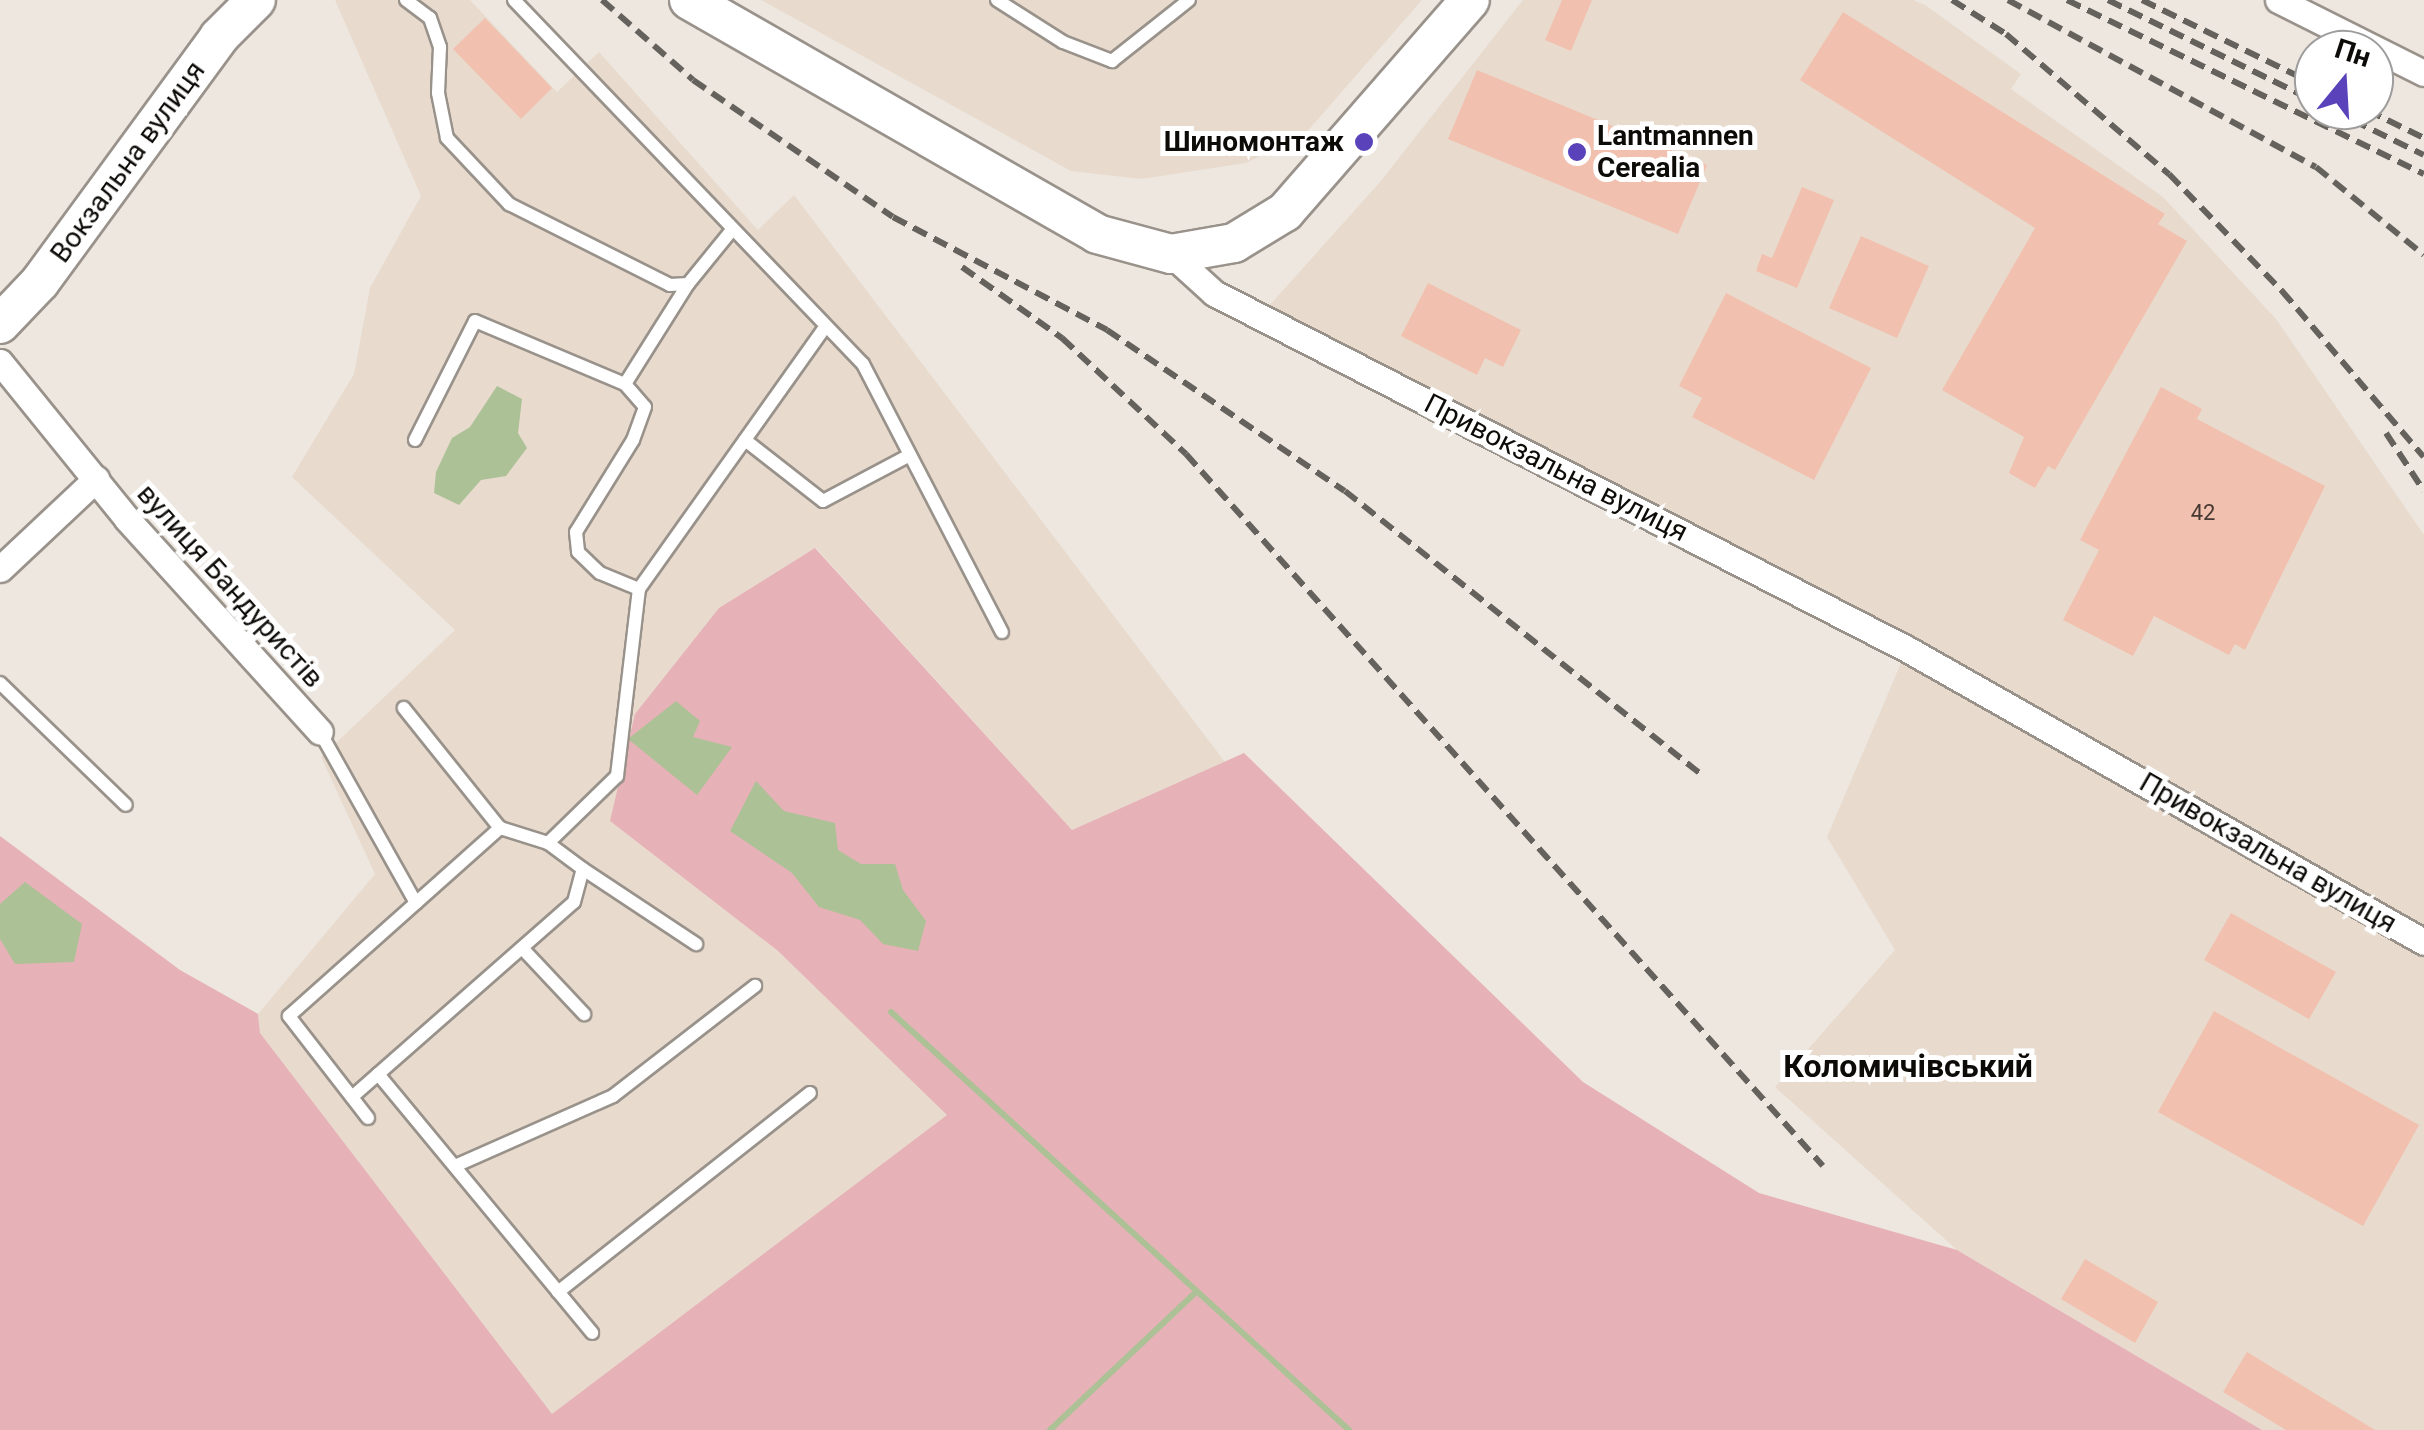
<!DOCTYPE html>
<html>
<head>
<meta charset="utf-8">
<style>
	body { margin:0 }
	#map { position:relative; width:2424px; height:1430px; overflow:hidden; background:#eee7df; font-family:Roboto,sans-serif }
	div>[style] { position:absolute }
	.built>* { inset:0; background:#e8dbce }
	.green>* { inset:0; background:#e6b2b7 }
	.water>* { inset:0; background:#adc196 }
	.stream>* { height:6px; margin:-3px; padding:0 3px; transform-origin:3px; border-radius:3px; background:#adc196 }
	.building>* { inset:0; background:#f1c0ae }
	.roads { filter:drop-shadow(2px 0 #99928b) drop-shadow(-2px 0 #99928b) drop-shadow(0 2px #99928b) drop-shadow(0 -2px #99928b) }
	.lane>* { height:12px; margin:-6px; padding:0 6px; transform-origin:6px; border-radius:6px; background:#fff }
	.street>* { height:25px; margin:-12.5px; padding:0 12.5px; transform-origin:12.5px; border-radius:12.5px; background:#fff }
	.secondary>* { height:38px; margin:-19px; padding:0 19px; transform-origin:19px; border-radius:19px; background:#fff }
	.rail>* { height:6px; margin-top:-3px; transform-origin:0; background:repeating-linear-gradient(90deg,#65615c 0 15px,transparent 0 23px) }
	.dots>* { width:28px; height:28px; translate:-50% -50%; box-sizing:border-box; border:5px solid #fff; border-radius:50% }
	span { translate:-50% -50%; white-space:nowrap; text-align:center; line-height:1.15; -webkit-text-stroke:10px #fff; paint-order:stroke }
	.number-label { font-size:22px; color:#463832 }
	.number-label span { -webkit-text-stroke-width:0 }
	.poi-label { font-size:28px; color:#0d0b08; font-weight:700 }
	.left { translate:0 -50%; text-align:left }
	.right { translate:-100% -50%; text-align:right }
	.street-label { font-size:28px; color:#0d0b08 }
	.quarter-label { font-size:32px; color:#0d0b08; font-weight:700 }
	.north { position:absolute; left:2294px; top:30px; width:100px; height:100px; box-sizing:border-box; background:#fff; border:2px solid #9e9d9c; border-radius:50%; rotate:18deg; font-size:28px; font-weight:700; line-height:40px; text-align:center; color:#0d0b08 }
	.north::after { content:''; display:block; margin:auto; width:35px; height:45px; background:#5942ba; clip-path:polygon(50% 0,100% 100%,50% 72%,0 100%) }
</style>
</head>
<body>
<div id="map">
	<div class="built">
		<i style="clip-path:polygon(335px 0,470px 0,557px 92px,599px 52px,758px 230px,794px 195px,1225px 762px,1072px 830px,816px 548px,610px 821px,778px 951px,948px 1115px,552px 1415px,260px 1033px,258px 1014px,375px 874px,321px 757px,455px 630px,292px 477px,354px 374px,370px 288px,421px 196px)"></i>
		<i style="clip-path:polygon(761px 0,1422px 0,1305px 134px,1246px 163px,1141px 179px,1071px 171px)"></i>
		<i style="clip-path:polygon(1523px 0,1913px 0,1925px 5px,2021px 74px,2011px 89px,2163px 197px,2276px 319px,2424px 535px,2424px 1430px,2262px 1430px,1957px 1250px,1775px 1087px,1895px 950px,1827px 837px,1907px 649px,1260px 316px,1380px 182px)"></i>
	</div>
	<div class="green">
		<i style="clip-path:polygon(815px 548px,1072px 830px,1244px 753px,1583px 1082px,1759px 1193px,1957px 1250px,2262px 1430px,0 1430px,0 836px,180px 970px,258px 1014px,260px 1033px,552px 1414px,947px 1115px,778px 951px,610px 821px,635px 714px,719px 608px)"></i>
	</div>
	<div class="water">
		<i style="clip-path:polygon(497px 386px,522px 399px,518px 433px,527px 448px,506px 476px,481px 480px,459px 505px,434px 493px,436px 472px,452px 438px,470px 427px)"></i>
		<i style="clip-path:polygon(676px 701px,700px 721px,693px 737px,732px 747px,697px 795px,628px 739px)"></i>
		<i style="clip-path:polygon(756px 781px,784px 811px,835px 823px,838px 850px,861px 864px,895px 864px,903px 890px,926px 921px,918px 951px,883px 944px,860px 920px,819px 907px,792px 873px,730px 831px)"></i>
		<i style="clip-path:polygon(25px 882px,82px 924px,74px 962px,15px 964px,0 939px,0 904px)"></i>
	</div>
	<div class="stream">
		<i style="left:891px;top:1012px;width:620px;rotate:42.39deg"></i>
		<i style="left:1050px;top:1430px;width:202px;rotate:-43.4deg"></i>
	</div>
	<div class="building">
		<i style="clip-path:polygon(1562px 0,1592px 0,1571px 51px,1545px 40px)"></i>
		<i style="clip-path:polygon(1843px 12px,2165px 214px,2158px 224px,2187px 241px,2055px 470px,2048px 466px,2035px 488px,2009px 473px,2024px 437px,1942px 390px,2035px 228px,1800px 80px)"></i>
		<i style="clip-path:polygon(485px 18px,552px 88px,521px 119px,453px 49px)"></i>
		<i style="clip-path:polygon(1477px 70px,1707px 165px,1678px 234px,1448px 139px)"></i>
		<i style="clip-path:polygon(1802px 187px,1834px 200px,1797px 288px,1756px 271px,1762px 254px,1772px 258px)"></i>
		<i style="clip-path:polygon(1861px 236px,1929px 266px,1897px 338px,1829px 308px)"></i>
		<i style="clip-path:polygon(1428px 283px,1521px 330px,1503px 367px,1485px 358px,1477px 375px,1401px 336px)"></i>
		<i style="clip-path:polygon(1726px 293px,1871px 368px,1814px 480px,1692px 417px,1702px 398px,1679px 386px)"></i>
		<i style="clip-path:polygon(2161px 387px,2202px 409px,2197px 419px,2325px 486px,2245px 650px,2235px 644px,2229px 655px,2154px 616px,2133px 656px,2063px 620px,2099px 550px,2080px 540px)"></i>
		<i style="clip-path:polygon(2231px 913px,2336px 972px,2309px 1019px,2204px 960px)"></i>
		<i style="clip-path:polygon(2214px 1011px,2419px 1125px,2363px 1226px,2158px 1112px)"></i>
		<i style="clip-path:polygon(2085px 1259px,2158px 1302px,2135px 1343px,2061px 1299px)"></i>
		<i style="clip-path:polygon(2247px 1352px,2375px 1430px,2286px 1430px,2223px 1392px)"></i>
	</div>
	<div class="roads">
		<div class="lane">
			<i style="left:406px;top:0;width:30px;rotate:37deg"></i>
			<i style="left:430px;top:18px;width:31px;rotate:71deg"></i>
			<i style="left:440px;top:47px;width:46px;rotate:92.5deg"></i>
			<i style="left:438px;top:93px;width:46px;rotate:78.7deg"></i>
			<i style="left:447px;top:138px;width:91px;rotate:46.8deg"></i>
			<i style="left:509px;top:204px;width:180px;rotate:26.7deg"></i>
			<i style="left:670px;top:285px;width:18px;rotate:-3deg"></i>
			<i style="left:688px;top:284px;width:68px;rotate:-50.9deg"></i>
			<i style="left:514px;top:0;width:504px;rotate:46.21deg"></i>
			<i style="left:863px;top:364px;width:302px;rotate:62.6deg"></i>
			<i style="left:997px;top:0;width:78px;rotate:32.5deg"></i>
			<i style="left:1063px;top:42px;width:53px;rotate:21.2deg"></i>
			<i style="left:1112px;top:61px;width:98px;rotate:-38.4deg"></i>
			<i style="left:625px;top:384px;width:118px;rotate:-57.8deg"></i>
			<i style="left:415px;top:440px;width:133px;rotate:-63.2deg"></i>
			<i style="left:475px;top:321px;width:163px;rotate:22.8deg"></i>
			<i style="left:625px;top:384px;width:30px;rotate:49deg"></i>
			<i style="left:645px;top:407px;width:35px;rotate:110deg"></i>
			<i style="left:633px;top:440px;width:108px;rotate:121.8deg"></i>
			<i style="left:576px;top:532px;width:20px;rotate:84deg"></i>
			<i style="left:578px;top:552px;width:30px;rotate:44deg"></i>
			<i style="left:600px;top:573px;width:42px;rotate:22.3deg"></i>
			<i style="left:745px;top:440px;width:99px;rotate:38deg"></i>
			<i style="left:823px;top:501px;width:98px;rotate:-27.9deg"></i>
			<i style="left:0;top:683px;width:175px;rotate:44.1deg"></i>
			<i style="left:320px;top:732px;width:196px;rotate:60.7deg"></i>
			<i style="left:548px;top:843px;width:96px;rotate:-44.2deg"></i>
			<i style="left:617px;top:776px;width:188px;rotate:-83.3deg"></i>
			<i style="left:639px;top:589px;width:319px;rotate:-54.6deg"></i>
			<i style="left:583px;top:869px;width:136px;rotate:33.6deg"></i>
			<i style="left:522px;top:948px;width:91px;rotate:46.8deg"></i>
			<i style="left:378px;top:1074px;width:336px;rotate:50.4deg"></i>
			<i style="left:352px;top:1097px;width:295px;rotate:-41.3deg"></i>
			<i style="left:574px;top:902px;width:34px;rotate:-75deg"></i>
			<i style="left:583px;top:869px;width:44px;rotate:-143.4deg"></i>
			<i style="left:548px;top:843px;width:50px;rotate:-162.6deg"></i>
			<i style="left:500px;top:828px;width:154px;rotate:-128.7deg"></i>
			<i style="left:368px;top:1118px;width:129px;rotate:-127.8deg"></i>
			<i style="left:289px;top:1016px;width:283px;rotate:-41.7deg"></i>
			<i style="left:455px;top:1166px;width:173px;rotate:-23.9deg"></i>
			<i style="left:613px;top:1096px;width:180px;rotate:-37.8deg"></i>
			<i style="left:558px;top:1292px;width:321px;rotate:-38.3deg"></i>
		</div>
		<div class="street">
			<i style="left:2278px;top:0;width:163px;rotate:26.6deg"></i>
			<i style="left:1171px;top:254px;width:58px;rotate:42.2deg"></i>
			<i style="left:1214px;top:293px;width:779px;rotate:27.19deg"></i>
			<i style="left:1907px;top:649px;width:594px;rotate:29.54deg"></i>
			<i style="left:0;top:362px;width:202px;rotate:51deg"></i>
			<i style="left:127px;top:519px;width:287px;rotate:47.8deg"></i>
			<i style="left:0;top:569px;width:132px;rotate:-43.2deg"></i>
		</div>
		<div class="secondary">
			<i style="left:689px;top:0;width:470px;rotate:29.8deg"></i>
			<i style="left:1097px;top:234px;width:77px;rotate:15.1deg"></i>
			<i style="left:1171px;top:254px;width:64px;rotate:-9.9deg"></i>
			<i style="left:1234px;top:243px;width:60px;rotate:-31.3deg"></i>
			<i style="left:1285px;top:212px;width:281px;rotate:-48.9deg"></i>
			<i style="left:0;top:324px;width:58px;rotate:-46.4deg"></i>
			<i style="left:40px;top:282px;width:303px;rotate:-53.8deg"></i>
			<i style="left:219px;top:37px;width:52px;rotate:-45deg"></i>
		</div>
	</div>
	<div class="rail">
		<i style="left:602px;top:0;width:121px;rotate:41.3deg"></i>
		<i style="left:693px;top:80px;width:242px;rotate:34.4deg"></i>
		<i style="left:893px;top:217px;width:242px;rotate:27.8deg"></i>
		<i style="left:1107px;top:330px;width:287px;rotate:34.1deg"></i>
		<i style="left:1345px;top:491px;width:459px;rotate:38.5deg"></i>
		<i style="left:1952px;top:0;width:64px;rotate:32.2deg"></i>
		<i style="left:2006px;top:34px;width:215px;rotate:40.7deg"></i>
		<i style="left:2169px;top:174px;width:163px;rotate:46deg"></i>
		<i style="left:2282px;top:291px;width:218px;rotate:49.5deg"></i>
		<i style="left:2008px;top:0;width:350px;rotate:28.5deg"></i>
		<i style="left:2316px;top:167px;width:139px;rotate:39.2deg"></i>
		<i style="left:2067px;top:0;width:397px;rotate:26deg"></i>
		<i style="left:2108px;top:0;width:229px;rotate:26.1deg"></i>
		<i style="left:2142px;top:0;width:191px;rotate:26deg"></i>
		<i style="left:2332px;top:110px;width:102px;rotate:26.1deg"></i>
		<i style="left:2367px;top:110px;width:64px;rotate:26.2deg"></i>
		<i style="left:962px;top:267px;width:123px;rotate:35.4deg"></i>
		<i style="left:1062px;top:338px;width:170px;rotate:43.1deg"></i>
		<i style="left:1186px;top:454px;width:955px;rotate:48.18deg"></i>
		<i style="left:2386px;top:433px;width:69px;rotate:56.8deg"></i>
	</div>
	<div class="dots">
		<i style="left:1364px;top:142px;background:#5942ba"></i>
		<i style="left:1577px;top:152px;background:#5942ba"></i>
	</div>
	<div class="number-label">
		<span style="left:2203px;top:513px">42</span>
	</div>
	<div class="poi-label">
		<span class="left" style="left:1597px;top:152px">Lantmannen<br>Cerealia</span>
		<span class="right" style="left:1344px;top:142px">Шиномонтаж</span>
	</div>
	<div class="street-label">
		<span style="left:128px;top:162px;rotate:-54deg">Вокзальна вулиця</span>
		<span style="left:1556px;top:468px;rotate:27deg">Привокзальна вулиця</span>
		<span style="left:230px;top:586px;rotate:48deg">вулиця Бандуристів</span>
		<span style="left:2268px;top:853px;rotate:30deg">Привокзальна вулиця</span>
	</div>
	<div class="quarter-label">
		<span style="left:1908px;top:1066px">Коломичівський</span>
	</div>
	<div class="north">Пн</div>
</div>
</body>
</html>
